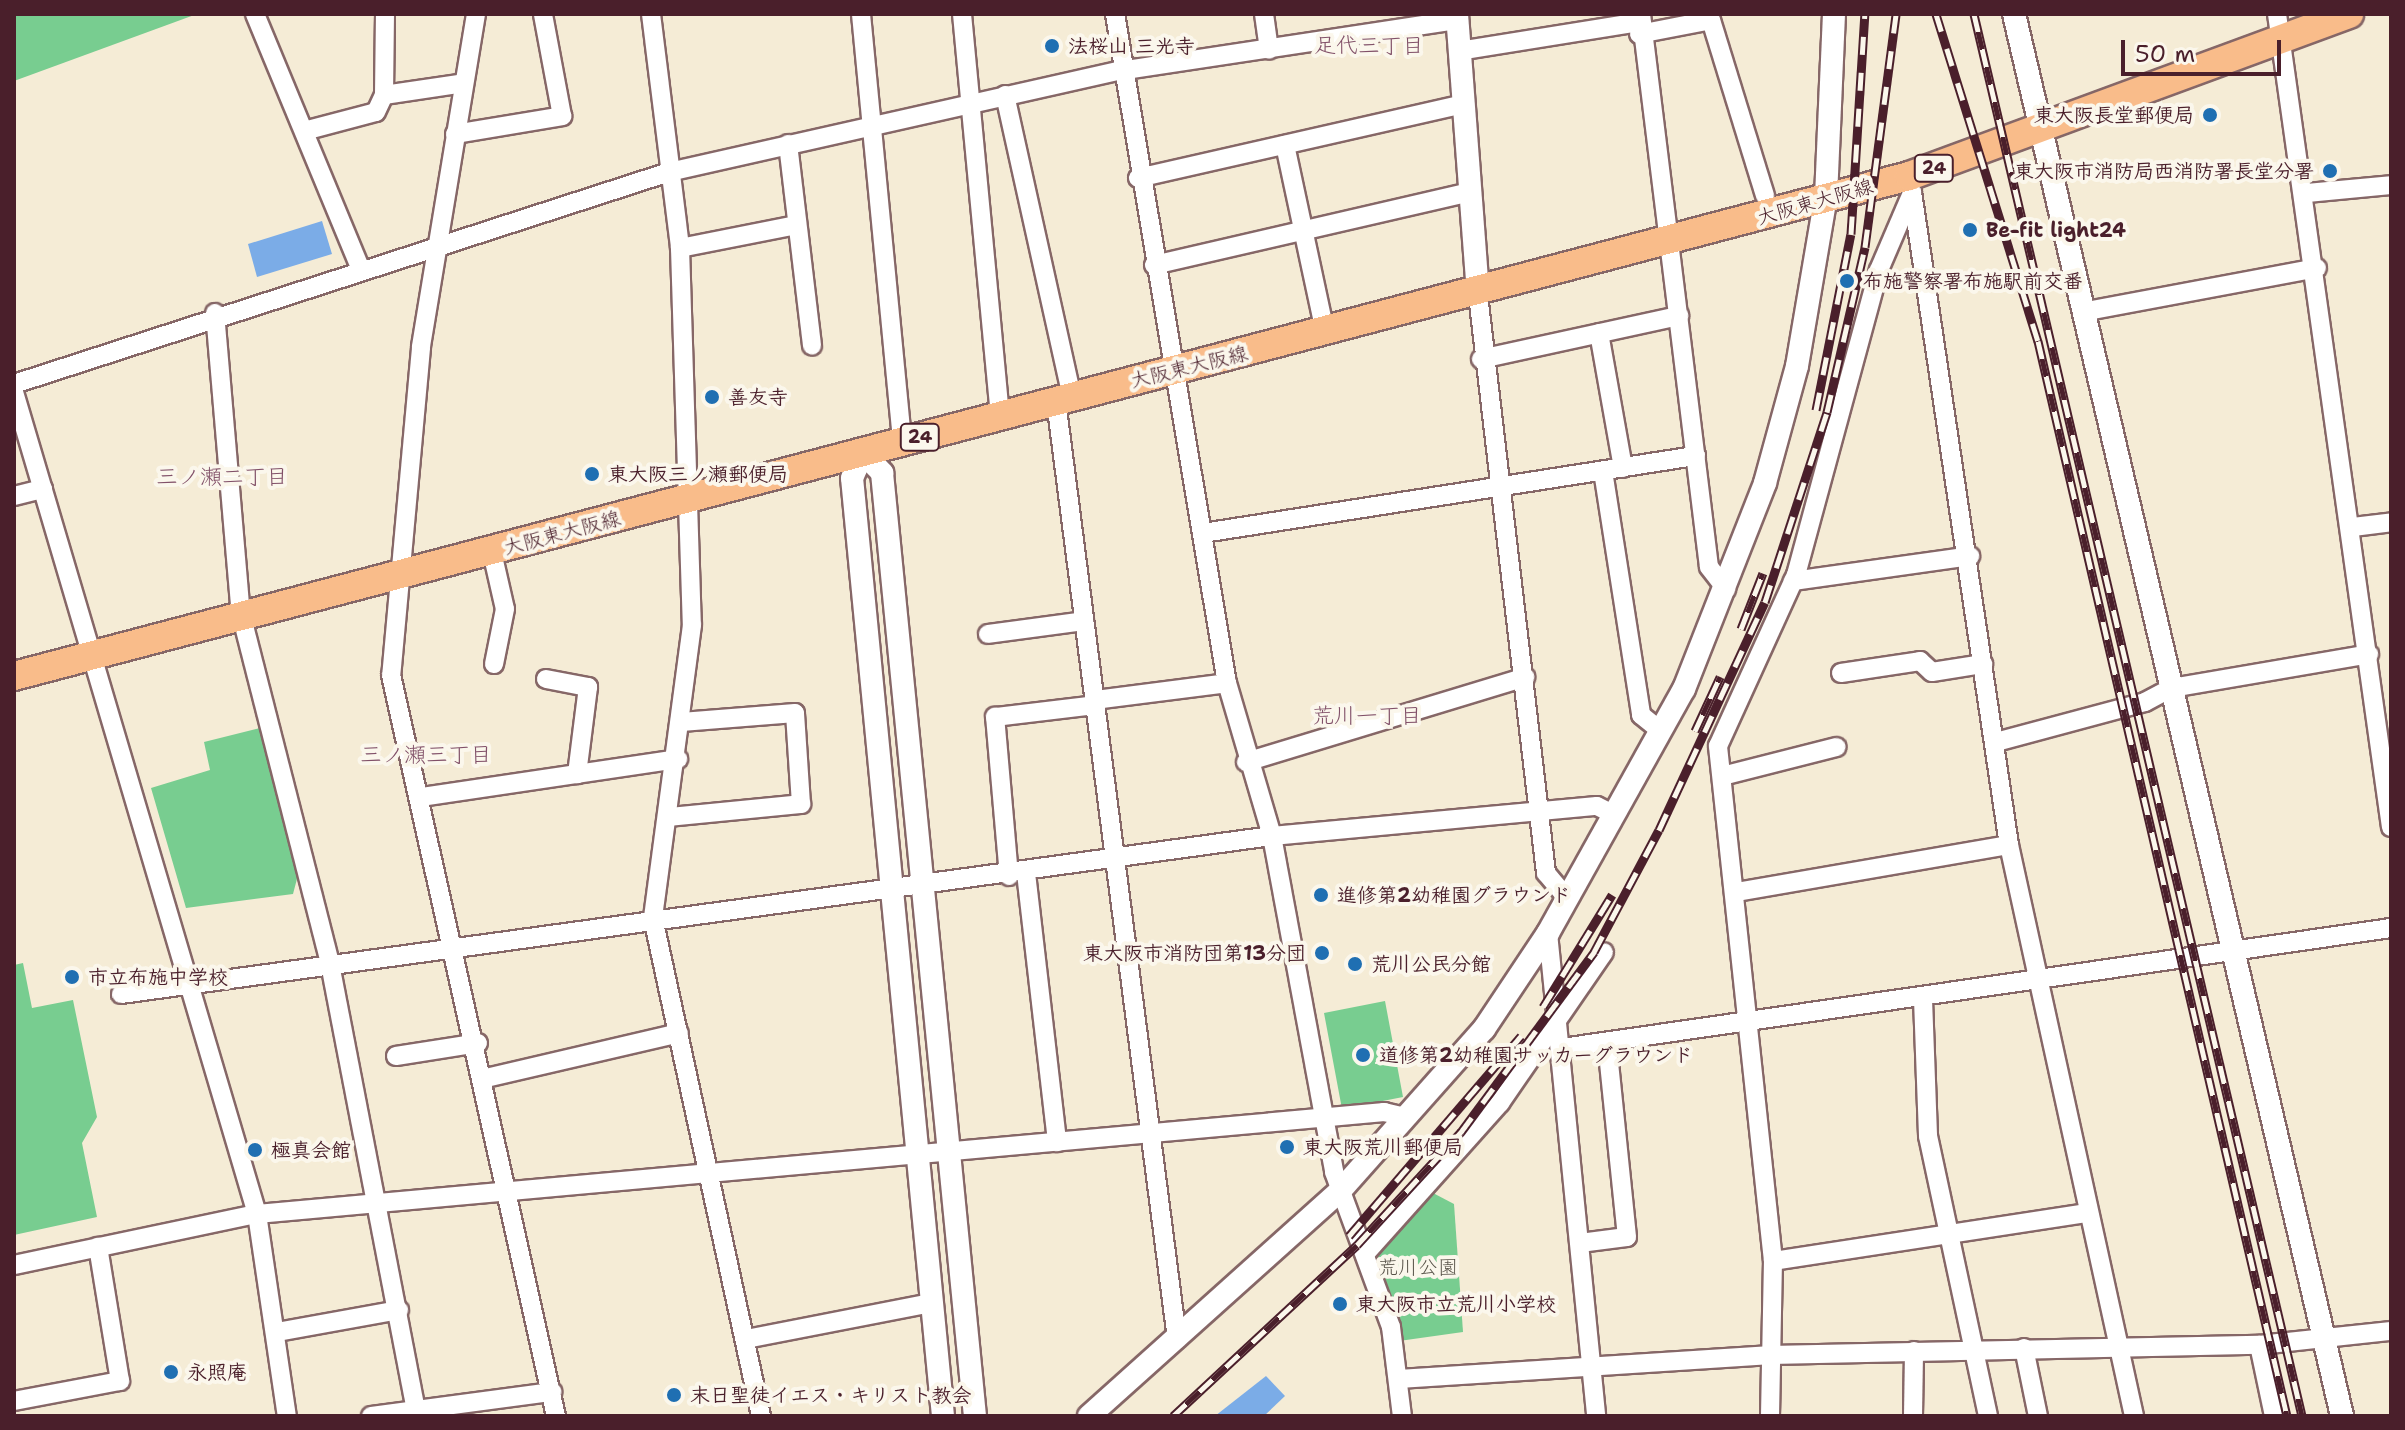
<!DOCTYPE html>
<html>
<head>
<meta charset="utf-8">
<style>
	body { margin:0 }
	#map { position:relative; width:2405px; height:1430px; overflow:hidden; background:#f5ecd6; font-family:"Shantell Sans","Klee One",sans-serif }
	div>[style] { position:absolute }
	.green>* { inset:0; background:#78cd90 }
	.water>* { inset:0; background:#7bace7 }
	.roads { filter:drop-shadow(2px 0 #866767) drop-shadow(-2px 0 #866767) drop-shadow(0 2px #866767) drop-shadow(0 -2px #866767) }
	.minor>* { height:18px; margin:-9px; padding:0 9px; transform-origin:9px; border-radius:9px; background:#fff }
	.tertiary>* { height:22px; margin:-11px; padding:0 11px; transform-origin:11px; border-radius:11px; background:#fff }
	.primary>* { height:28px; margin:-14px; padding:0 14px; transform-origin:14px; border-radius:14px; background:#f9bc8a }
	.rail>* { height:9px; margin-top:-4.5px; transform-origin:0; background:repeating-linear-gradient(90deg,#fbf7ec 0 18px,#4a1f2b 0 36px); box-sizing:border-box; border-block:2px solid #4a1f2b }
	.dots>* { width:22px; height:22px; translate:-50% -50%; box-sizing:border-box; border:4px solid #fbf7ec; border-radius:50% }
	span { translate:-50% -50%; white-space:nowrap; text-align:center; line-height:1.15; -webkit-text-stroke:8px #fbf7ec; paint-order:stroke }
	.shield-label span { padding:2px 6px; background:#fbf7ec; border:2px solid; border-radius:6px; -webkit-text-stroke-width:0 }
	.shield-label { font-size:18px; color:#4a1f2b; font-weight:700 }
	.poi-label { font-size:20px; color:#4a1f2b; font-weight:700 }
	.left { translate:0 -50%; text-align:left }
	.right { translate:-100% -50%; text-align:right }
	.street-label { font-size:20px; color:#4a1f2b }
	.park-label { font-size:20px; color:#585349 }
	.neighbourhood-label { font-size:22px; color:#815068 }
	.frame { position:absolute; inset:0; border:16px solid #4a1f2b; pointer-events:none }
	.scale { position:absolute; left:2121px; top:40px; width:160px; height:36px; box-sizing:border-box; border:4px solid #4a1f2b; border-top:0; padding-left:10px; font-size:24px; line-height:28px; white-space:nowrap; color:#4a1f2b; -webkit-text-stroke:6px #fbf7ec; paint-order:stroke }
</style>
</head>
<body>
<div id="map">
	<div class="green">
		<i style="clip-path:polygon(14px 14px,197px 14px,14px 81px)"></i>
		<i style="clip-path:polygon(264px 727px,298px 875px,293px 894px,186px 908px,151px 788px,210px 770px,204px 742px)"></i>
		<i style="clip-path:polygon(23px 963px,32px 1008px,73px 1000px,97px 1117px,82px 1143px,97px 1217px,14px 1235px,14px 965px)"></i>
		<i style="clip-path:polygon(1385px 1001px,1403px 1097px,1342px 1109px,1324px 1013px)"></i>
		<i style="clip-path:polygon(1433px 1193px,1454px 1204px,1463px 1332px,1399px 1341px,1373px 1257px)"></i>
	</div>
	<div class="water">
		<i style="clip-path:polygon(322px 221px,332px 254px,257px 277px,248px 244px)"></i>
		<i style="clip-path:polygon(1266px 1376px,1285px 1396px,1264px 1416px,1215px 1416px)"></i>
	</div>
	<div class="roads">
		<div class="minor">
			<i style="left:255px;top:14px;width:275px;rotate:67.5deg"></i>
			<i style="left:476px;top:14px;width:338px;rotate:99.4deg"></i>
			<i style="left:421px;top:348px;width:328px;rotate:95.2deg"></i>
			<i style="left:391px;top:675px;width:759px;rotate:77.45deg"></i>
			<i style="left:651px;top:14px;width:236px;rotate:82.9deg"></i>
			<i style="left:680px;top:248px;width:377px;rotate:88.2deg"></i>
			<i style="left:692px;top:625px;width:296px;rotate:97.6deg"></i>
			<i style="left:653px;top:918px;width:510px;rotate:77.76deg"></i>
			<i style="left:861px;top:14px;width:430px;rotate:84.5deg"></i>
			<i style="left:962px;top:14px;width:404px;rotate:84.6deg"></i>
			<i style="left:1115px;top:14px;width:678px;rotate:80.5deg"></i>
			<i style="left:1227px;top:683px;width:159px;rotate:73.6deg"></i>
			<i style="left:1272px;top:836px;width:342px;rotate:79.5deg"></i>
			<i style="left:1334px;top:1172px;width:165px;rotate:69.8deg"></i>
			<i style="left:1391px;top:1327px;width:90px;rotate:83deg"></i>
			<i style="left:1264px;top:14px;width:36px;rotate:82deg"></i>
			<i style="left:1641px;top:14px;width:557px;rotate:82.99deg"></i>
			<i style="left:1709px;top:567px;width:28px;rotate:52deg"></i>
			<i style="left:2277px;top:14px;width:821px;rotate:82.02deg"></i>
			<i style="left:1639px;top:34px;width:73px;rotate:-11deg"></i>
			<i style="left:1711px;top:20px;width:184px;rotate:72.9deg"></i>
			<i style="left:1459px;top:51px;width:184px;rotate:-9.1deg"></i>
			<i style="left:384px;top:95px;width:81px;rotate:-8.5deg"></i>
			<i style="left:1005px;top:95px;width:309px;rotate:77.5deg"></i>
			<i style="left:304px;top:131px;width:74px;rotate:-14.8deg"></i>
			<i style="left:376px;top:112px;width:19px;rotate:-65deg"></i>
			<i style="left:384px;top:95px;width:81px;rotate:-89.3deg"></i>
			<i style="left:455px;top:134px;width:109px;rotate:-9.5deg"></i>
			<i style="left:562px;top:116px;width:104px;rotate:-100.6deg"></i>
			<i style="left:788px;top:144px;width:203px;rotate:83.2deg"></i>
			<i style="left:1285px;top:145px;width:191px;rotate:77.9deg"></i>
			<i style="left:1138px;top:178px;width:334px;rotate:-12.8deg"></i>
			<i style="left:1912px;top:192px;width:660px;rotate:81.55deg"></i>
			<i style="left:2009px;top:845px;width:585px;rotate:77.65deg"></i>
			<i style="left:2307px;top:193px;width:84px;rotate:-5.4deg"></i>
			<i style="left:680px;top:248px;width:118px;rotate:-11.2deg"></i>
			<i style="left:1154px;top:265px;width:324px;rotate:-13deg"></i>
			<i style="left:1478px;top:295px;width:582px;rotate:83.29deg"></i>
			<i style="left:1546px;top:873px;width:34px;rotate:50deg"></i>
			<i style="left:2082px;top:312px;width:239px;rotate:-10.6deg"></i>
			<i style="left:215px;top:313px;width:302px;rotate:85.1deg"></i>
			<i style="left:241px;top:614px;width:361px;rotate:75.7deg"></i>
			<i style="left:330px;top:964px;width:460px;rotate:79.1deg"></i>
			<i style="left:1599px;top:333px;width:137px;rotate:79.9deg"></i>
			<i style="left:1481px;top:359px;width:203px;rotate:-12.3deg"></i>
			<i style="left:14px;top:384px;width:688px;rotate:-17.93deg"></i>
			<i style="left:669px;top:172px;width:461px;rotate:-12.7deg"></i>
			<i style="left:1119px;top:71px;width:342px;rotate:-8.6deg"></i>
			<i style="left:14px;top:392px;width:857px;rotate:73.53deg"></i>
			<i style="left:257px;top:1214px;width:204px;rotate:81.6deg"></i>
			<i style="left:1056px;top:401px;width:946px;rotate:82.65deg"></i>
			<i style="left:1603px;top:471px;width:247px;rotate:81.1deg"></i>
			<i style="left:1641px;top:715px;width:26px;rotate:39deg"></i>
			<i style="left:14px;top:496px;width:30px;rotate:-14deg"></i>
			<i style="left:2353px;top:527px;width:38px;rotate:-7deg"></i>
			<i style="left:1203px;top:533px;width:499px;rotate:-8.9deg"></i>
			<i style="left:492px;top:552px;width:58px;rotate:77.2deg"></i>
			<i style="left:505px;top:609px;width:56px;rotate:101.3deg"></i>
			<i style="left:1793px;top:581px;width:179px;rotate:-8deg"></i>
			<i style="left:988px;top:634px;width:97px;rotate:-7.7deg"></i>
			<i style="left:1841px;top:673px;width:80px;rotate:-8.6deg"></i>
			<i style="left:1920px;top:661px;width:16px;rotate:43deg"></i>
			<i style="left:1932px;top:672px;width:52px;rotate:-8.9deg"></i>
			<i style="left:546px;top:679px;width:43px;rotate:10.8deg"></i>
			<i style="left:588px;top:687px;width:88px;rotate:97.2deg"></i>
			<i style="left:1095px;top:700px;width:133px;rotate:-7.3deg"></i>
			<i style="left:1996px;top:742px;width:154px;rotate:-15deg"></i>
			<i style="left:2145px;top:702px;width:30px;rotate:-28deg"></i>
			<i style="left:2171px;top:688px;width:201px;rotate:-9.7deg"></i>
			<i style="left:1246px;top:762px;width:292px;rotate:-16.9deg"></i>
			<i style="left:1726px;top:775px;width:114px;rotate:-14.2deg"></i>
			<i style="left:421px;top:797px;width:260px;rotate:-8.4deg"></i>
			<i style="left:669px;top:817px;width:133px;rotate:-5.6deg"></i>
			<i style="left:801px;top:804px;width:91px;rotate:-93.8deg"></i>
			<i style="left:795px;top:713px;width:114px;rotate:175.5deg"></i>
			<i style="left:1026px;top:873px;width:271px;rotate:83.4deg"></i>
			<i style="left:1009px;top:876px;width:160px;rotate:-95deg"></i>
			<i style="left:995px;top:717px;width:102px;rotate:-6.8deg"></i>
			<i style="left:1736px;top:892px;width:277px;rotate:-9.8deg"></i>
			<i style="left:1548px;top:933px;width:485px;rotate:84.3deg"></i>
			<i style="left:121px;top:994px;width:1162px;rotate:-7.82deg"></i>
			<i style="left:1272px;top:836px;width:326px;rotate:-5.3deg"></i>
			<i style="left:1597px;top:806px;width:20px;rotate:27deg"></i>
			<i style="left:1923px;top:999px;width:137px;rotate:87.9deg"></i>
			<i style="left:1928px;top:1136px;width:286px;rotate:77.9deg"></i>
			<i style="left:1562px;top:1048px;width:838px;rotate:-8.24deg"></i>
			<i style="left:396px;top:1056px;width:83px;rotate:-9deg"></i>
			<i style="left:486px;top:1078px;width:198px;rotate:-13.1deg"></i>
			<i style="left:1580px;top:1243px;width:47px;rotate:-7.3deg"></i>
			<i style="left:1627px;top:1237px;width:196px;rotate:-95.9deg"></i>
			<i style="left:1365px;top:1254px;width:203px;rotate:-48.2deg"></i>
			<i style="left:1500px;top:1103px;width:183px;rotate:-55.4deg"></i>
			<i style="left:1773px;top:1261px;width:319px;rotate:-8.7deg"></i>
			<i style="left:14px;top:1265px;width:248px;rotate:-11.9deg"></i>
			<i style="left:257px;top:1214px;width:1132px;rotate:-5.17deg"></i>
			<i style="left:1384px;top:1112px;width:22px;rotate:13deg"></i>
			<i style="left:277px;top:1332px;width:124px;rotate:-10.2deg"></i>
			<i style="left:746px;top:1339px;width:188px;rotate:-11deg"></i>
			<i style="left:2259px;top:1345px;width:73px;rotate:78.1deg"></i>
			<i style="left:2024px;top:1348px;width:69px;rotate:78.4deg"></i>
			<i style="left:1400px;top:1379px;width:371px;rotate:-3.7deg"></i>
			<i style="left:1770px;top:1355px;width:489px;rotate:-1.2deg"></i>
			<i style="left:2259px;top:1345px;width:133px;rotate:-6.1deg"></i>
			<i style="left:14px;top:1401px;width:108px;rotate:-10.7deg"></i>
			<i style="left:120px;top:1381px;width:136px;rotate:-99.3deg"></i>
			<i style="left:371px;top:1416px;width:183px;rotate:-7.6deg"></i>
			<i style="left:1770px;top:1416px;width:155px;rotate:-88.9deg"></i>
			<i style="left:1773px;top:1261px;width:518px;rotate:-96.1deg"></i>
			<i style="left:1718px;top:746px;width:188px;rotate:-65.5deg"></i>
			<i style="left:1796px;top:575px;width:316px;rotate:-74.8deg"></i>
			<i style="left:1879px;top:270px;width:84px;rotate:-66.8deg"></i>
			<i style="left:1913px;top:1416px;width:65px;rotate:-89.1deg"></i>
		</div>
		<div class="tertiary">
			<i style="left:1457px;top:14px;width:282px;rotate:85.7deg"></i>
			<i style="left:2014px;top:14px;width:1440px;rotate:76.83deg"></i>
			<i style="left:943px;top:1416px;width:942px;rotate:-95.54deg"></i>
			<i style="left:852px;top:478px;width:27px;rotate:-66deg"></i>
			<i style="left:863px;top:453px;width:28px;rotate:46deg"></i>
			<i style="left:882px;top:473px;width:948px;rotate:84.37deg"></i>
			<i style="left:1089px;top:1416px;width:337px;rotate:-41.9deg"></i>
			<i style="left:1340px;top:1191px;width:217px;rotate:-48.4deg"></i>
			<i style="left:1484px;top:1029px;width:115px;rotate:-56.3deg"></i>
			<i style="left:1548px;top:933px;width:279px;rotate:-60.9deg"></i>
			<i style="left:1684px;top:689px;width:221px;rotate:-68.5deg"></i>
			<i style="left:1765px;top:483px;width:121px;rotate:-74.7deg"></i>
			<i style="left:1797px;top:366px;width:171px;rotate:-80.3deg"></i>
			<i style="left:1826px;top:197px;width:183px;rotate:-87.5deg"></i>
		</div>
		<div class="primary">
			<i style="left:14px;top:676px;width:1960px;rotate:-14.78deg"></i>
			<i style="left:1909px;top:176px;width:469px;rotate:-20.2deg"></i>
		</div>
	</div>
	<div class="rail">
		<i style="left:1936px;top:14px;width:343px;rotate:72.7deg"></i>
		<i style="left:2038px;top:341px;width:1103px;rotate:76.96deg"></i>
		<i style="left:1974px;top:14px;width:1440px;rotate:76.83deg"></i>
		<i style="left:1816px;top:410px;width:179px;rotate:-78.8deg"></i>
		<i style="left:1851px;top:234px;width:220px;rotate:-86.4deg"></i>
		<i style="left:1741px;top:629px;width:60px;rotate:-68.6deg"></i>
		<i style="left:1695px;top:731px;width:60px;rotate:-65.2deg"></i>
		<i style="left:1543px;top:1007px;width:132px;rotate:-58.4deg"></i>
		<i style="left:1349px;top:1236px;width:264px;rotate:-49.3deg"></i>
		<i style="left:1173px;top:1416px;width:251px;rotate:-42.9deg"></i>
		<i style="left:1357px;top:1245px;width:154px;rotate:-47.4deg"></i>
		<i style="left:1461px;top:1132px;width:224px;rotate:-53.5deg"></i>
		<i style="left:1594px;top:952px;width:138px;rotate:-62deg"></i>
		<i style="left:1659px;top:830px;width:251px;rotate:-65.1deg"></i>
		<i style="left:1765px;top:602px;width:200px;rotate:-71.9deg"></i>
		<i style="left:1827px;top:412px;width:169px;rotate:-77deg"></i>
		<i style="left:1865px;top:247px;width:235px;rotate:-82.4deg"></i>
	</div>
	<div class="dots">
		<i style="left:1052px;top:46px;background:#1f6fb2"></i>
		<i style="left:2210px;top:115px;background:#1f6fb2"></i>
		<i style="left:2330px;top:171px;background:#1f6fb2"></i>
		<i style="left:1970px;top:230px;background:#1f6fb2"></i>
		<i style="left:1847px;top:281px;background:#1f6fb2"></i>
		<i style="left:712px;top:397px;background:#1f6fb2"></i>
		<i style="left:592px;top:474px;background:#1f6fb2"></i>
		<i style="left:1321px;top:895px;background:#1f6fb2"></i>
		<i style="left:1322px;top:953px;background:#1f6fb2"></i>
		<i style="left:1355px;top:964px;background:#1f6fb2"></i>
		<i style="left:72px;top:977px;background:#1f6fb2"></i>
		<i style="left:1363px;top:1055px;background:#1f6fb2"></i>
		<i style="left:1287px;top:1147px;background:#1f6fb2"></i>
		<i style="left:255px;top:1150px;background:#1f6fb2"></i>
		<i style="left:1340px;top:1304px;background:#1f6fb2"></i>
		<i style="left:171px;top:1372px;background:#1f6fb2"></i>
		<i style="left:674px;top:1395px;background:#1f6fb2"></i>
	</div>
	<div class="shield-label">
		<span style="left:1934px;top:168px">24</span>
		<span style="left:920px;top:437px">24</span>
	</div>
	<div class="poi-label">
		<span class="left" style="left:1068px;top:46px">法桜山 三光寺</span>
		<span class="right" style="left:2194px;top:115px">東大阪長堂郵便局</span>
		<span class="right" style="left:2314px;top:171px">東大阪市消防局西消防署長堂分署</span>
		<span class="left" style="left:1986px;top:230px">Be-fit light24</span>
		<span class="left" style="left:1863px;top:281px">布施警察署布施駅前交番</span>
		<span class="left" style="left:728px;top:397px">善友寺</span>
		<span class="left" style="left:608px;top:474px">東大阪三ノ瀬郵便局</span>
		<span class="left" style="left:1337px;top:895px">進修第2幼稚園グラウンド</span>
		<span class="right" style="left:1306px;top:953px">東大阪市消防団第13分団</span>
		<span class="left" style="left:1371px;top:964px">荒川公民分館</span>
		<span class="left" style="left:88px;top:977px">市立布施中学校</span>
		<span class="left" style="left:1379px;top:1055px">道修第2幼稚園サッカーグラウンド</span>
		<span class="left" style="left:1303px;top:1147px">東大阪荒川郵便局</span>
		<span class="left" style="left:271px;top:1150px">極真会館</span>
		<span class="left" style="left:1356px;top:1304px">東大阪市立荒川小学校</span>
		<span class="left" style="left:187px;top:1372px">永照庵</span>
		<span class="left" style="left:690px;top:1395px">末日聖徒イエス・キリスト教会</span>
	</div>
	<div class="street-label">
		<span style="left:1815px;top:202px;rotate:-16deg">大阪東大阪線</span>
		<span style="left:1189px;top:367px;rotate:-14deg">大阪東大阪線</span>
		<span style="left:562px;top:533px;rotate:-15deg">大阪東大阪線</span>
	</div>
	<div class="park-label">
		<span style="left:1418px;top:1267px">荒川公園</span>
	</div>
	<div class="neighbourhood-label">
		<span style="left:1369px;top:46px">足代三丁目</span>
		<span style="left:222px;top:477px">三ノ瀬二丁目</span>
		<span style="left:1367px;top:716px">荒川一丁目</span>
		<span style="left:426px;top:755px">三ノ瀬三丁目</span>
	</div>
	<div class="frame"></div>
	<div class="scale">50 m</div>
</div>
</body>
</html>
